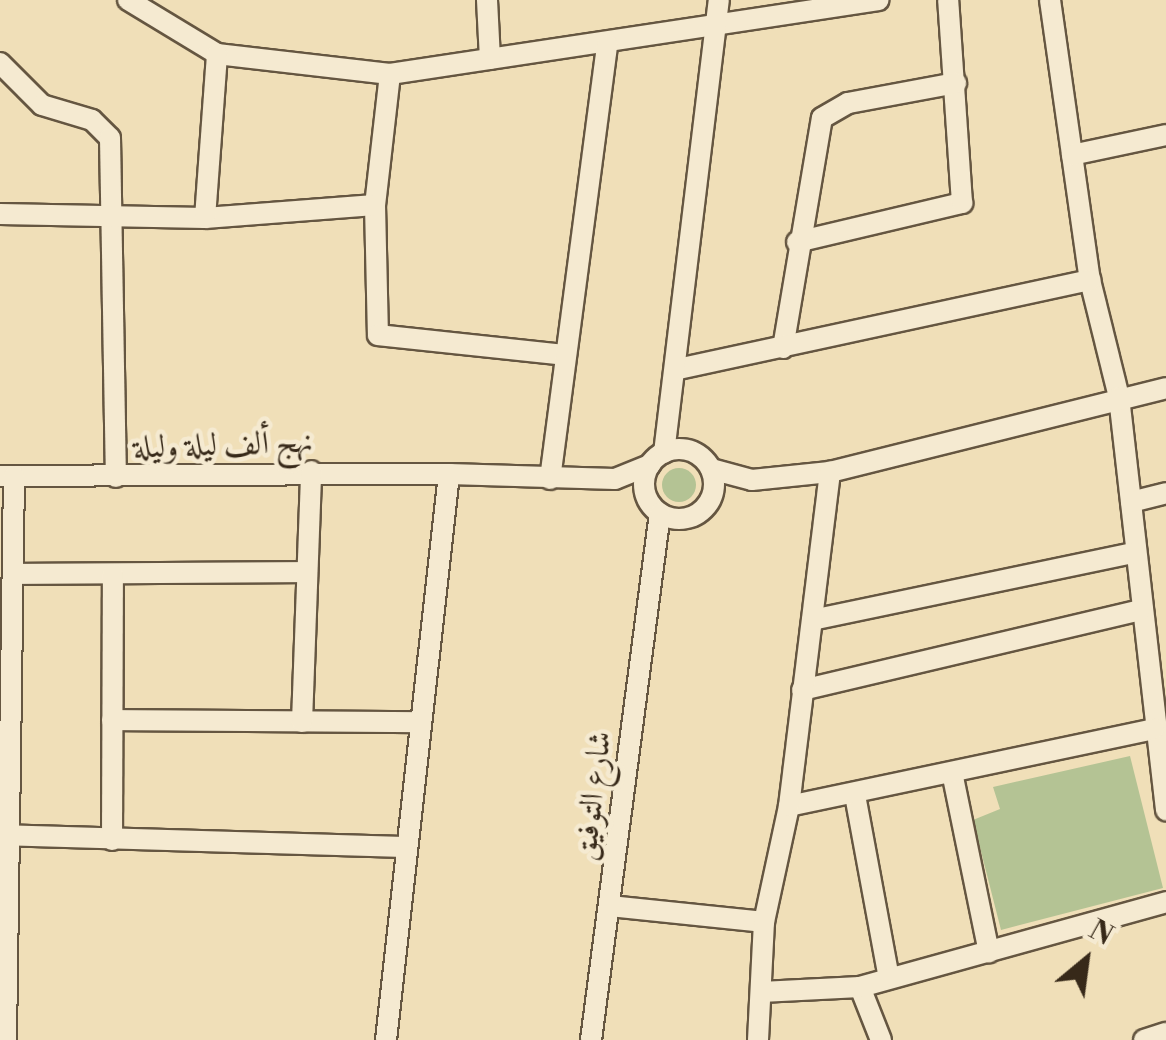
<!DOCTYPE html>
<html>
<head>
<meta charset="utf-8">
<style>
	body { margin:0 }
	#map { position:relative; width:1166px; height:1040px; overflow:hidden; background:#f0dfb8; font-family:"Libre Bodoni",Amiri,serif }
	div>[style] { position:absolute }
	.green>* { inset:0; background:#b4c394 }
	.round { border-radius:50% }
	.roads { filter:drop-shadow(2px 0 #655641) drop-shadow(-2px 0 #655641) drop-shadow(0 2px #655641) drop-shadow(0 -2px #655641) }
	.street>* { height:20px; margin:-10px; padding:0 10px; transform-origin:10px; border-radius:10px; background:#f5ead1 }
	.street>.ring { margin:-10px; padding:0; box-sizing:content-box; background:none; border:20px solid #f5ead1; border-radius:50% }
	span { translate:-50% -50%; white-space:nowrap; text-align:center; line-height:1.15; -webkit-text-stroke:9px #f5ead1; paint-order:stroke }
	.street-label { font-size:32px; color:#372919 }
	.north { position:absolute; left:1036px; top:910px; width:100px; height:100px; -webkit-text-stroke:8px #f5ead1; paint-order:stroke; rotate:29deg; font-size:28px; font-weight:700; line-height:40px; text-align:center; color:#372919 }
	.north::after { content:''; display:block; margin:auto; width:35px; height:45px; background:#372919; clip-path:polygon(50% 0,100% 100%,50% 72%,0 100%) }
</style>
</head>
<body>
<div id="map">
	<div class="green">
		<i class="round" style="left:662px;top:468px;width:34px;height:34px"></i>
		<i style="clip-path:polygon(1130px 756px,1163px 888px,1001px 930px,973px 820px,1000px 809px,993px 787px)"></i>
	</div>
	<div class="roads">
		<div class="street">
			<i style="left:128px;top:0;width:104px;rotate:31.2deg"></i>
			<i style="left:217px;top:54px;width:174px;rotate:6.6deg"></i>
			<i style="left:390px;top:74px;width:494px;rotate:-8.6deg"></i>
			<i style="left:487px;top:0;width:59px;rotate:87.1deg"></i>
			<i style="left:1050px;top:0;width:283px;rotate:81.9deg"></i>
			<i style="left:1090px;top:280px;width:121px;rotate:76.1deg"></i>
			<i style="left:1119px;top:397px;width:416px;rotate:83.5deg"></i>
			<i style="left:0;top:63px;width:59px;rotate:45deg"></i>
			<i style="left:42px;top:105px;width:52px;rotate:16.7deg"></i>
			<i style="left:92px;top:120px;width:25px;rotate:45deg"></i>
			<i style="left:110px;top:138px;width:339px;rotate:89deg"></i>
			<i style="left:390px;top:74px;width:132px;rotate:96.5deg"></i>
			<i style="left:375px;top:205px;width:130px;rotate:88.7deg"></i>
			<i style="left:378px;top:335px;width:189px;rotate:6.1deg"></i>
			<i style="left:1072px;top:155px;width:96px;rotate:-12deg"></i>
			<i style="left:0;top:214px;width:205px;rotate:1.1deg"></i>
			<i style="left:205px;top:218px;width:170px;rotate:-4.4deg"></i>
			<i style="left:205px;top:218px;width:164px;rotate:-85.8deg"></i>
			<i style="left:797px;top:242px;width:170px;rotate:-13.3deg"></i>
			<i style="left:962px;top:203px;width:203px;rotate:-93.9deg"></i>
			<i style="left:783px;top:348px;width:233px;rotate:-80.4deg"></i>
			<i style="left:822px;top:118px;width:30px;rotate:-30deg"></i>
			<i style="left:848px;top:103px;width:110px;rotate:-10.5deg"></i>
			<i style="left:678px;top:369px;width:422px;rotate:-12.2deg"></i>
			<i class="ring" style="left:644px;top:449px;width:50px;height:50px"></i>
			<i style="left:664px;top:453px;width:456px;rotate:-83.1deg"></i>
			<i style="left:711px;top:469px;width:42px;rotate:15deg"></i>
			<i style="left:752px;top:480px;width:78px;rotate:-5.9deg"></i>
			<i style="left:830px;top:472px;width:346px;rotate:-14deg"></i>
			<i style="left:0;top:476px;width:449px;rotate:-0.3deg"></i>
			<i style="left:550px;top:479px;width:438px;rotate:-82.5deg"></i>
			<i style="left:1131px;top:502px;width:36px;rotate:-14deg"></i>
			<i style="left:15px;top:574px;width:290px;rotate:-0.4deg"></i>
			<i style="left:812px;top:620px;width:329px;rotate:-11.8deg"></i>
			<i style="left:802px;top:690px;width:347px;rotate:-13.3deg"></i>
			<i style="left:112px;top:720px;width:306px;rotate:0.4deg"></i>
			<i style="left:302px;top:722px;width:251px;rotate:-87.9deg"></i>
			<i style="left:953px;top:777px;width:179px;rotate:78.4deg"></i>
			<i style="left:855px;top:795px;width:186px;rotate:79.5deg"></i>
			<i style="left:789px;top:806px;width:373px;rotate:-11.9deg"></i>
			<i style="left:0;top:835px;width:403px;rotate:1.7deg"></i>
			<i style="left:112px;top:840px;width:266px;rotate:-89.8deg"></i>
			<i style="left:610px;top:906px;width:155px;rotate:5.9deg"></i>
			<i style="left:860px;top:987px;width:57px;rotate:68.4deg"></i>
			<i style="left:761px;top:992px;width:99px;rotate:-2.9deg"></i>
			<i style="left:860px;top:987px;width:318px;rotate:-15.5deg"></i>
			<i style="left:6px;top:1040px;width:564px;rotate:-89.19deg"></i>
			<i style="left:386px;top:1040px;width:569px;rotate:-83.65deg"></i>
			<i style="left:449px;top:474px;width:166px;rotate:1.7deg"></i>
			<i style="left:615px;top:479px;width:38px;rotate:-22deg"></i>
			<i style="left:591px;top:1040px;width:531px;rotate:-82.54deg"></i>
			<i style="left:758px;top:1040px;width:118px;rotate:-87.1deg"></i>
			<i style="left:764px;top:922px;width:119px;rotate:-77.8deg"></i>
			<i style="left:789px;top:806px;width:337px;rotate:-83deg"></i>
			<i style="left:1144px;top:1040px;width:23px;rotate:-18deg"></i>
		</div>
	</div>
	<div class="street-label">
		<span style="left:223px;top:445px;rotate:-2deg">نهج ألف ليلة وليلة</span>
		<span style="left:593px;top:796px;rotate:-83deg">شارع التوفيق</span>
	</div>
	<div class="north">N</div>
</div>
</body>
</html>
